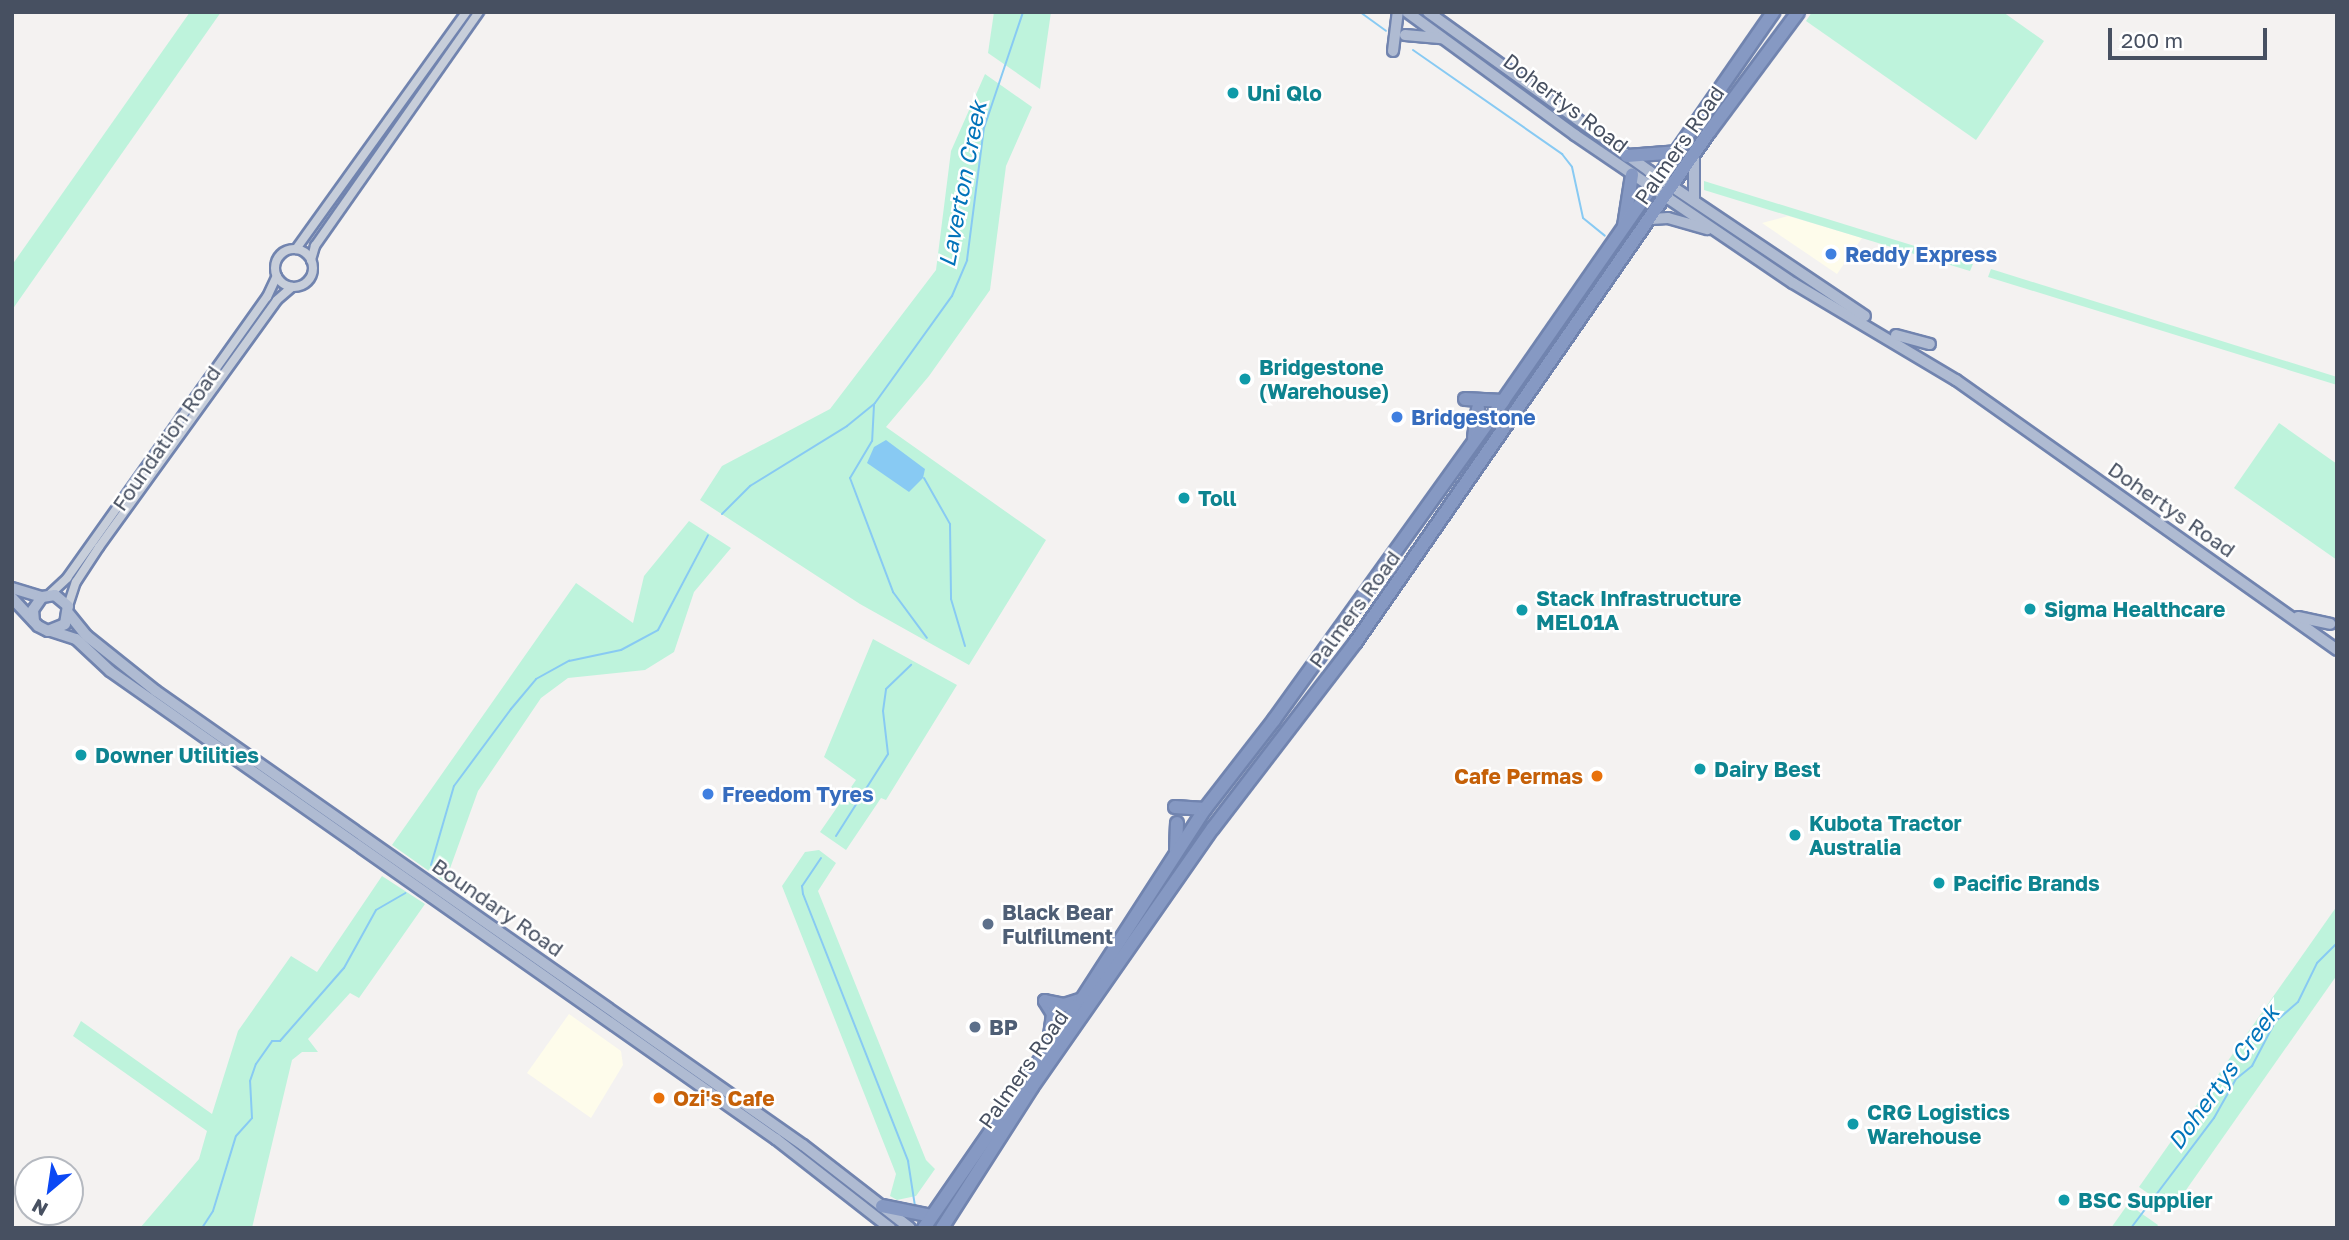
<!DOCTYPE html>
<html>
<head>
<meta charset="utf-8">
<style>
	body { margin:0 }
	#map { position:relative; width:2349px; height:1240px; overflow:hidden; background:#f4f2f1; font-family:"Golos Text",sans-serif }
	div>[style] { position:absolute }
	.commercial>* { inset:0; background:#fefceb }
	.green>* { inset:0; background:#bef3dc }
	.water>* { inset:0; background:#88caf3 }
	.stream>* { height:2px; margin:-1px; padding:0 1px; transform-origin:1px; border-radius:1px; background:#88caf3 }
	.roads { filter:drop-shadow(2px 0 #7184af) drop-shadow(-2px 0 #7184af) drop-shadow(0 2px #7184af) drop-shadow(0 -2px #7184af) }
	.minor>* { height:8px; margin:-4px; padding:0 4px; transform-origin:4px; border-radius:4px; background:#c7ceda }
	.minor>.ring { margin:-4px; padding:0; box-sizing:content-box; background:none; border:8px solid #c7ceda; border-radius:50% }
	.major>* { height:10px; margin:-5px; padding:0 5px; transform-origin:5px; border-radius:5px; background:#afbbd2 }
	.highway>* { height:12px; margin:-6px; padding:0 6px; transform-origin:6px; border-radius:6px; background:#8699c3 }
	.dots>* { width:19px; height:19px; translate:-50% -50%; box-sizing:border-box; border:4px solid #fff; border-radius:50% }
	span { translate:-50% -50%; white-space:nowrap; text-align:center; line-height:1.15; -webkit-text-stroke:5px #fff; paint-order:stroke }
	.culture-label { font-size:21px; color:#0d838f; font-weight:700 }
	.left { translate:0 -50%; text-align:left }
	.street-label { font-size:21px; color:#475061 }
	.shop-label { font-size:21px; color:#366cbe; font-weight:700 }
	.food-label { font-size:21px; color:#c56008; font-weight:700 }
	.right { translate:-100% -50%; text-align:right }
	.service-label { font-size:21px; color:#4e5e75; font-weight:700 }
	.water-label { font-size:23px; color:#0173ba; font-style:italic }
	.frame { position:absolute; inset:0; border:14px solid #475061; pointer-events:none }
	.north { position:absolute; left:14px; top:1156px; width:70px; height:70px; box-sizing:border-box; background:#fff; border:2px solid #b5b9c0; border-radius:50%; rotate:209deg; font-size:19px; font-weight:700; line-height:28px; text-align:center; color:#475061 }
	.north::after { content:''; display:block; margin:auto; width:24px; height:32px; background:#0b48f4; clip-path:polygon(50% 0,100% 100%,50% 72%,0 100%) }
	.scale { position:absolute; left:2108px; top:28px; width:159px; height:32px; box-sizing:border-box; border:4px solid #475061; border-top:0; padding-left:9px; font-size:21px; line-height:24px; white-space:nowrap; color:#475061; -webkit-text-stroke:5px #fff; paint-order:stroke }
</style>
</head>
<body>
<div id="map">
	<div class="commercial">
		<i style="clip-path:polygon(1788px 216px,1862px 238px,1837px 274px,1762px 223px)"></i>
		<i style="clip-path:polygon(569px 1014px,621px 1051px,623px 1065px,591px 1118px,527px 1073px)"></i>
	</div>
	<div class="green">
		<i style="clip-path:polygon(190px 12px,221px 12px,12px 310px,12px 265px)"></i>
		<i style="clip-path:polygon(994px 12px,1051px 12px,1040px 89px,988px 53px)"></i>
		<i style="clip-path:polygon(1812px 12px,2003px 12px,2044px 41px,1976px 140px,1806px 21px)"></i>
		<i style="clip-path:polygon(985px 74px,1032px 107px,1006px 166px,990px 290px,929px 376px,886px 427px,1046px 540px,969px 665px,860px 604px,700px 500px,722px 466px,830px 409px,936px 270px,951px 151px)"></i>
		<i style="clip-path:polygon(1704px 181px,1973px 264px,1970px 271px,1704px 190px)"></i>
		<i style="clip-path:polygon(1991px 269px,2337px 377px,2337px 385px,1988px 277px)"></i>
		<i style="clip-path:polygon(2279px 423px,2337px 464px,2337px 560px,2234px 488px)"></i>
		<i style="clip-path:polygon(689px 521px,731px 548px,694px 592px,674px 652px,645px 670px,568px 678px,541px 698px,478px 791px,448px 874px,455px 879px,446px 883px,392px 845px,576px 583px,633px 623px,644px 576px)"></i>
		<i style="clip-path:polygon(873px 639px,957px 685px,886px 800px,881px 798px,846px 850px,820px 832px,856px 780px,824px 757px)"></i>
		<i style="clip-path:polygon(819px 850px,836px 863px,818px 891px,926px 1160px,935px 1169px,916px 1196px,897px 1200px,890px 1196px,896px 1174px,782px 886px,805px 852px)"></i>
		<i style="clip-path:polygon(382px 876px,425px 904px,359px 998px,350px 993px,308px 1039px,318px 1052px,302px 1052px,292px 1060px,252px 1228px,140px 1228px,199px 1159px,207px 1131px,73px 1036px,81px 1021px,212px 1114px,238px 1031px,291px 956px,317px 972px)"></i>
		<i style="clip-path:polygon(2337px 906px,2337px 975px,2172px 1210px,2139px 1187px)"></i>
		<i style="clip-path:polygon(2128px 1204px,2158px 1225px,2156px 1228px,2111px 1228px)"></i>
	</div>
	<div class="water">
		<i style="clip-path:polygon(886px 440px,925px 469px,923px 478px,909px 492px,867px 463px,874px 447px)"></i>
	</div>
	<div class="stream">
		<i style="left:1360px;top:12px;width:32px;rotate:36deg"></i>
		<i style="left:1413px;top:50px;width:182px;rotate:34.9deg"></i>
		<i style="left:1562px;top:154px;width:16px;rotate:52deg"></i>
		<i style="left:1572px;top:167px;width:52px;rotate:77.8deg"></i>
		<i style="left:1583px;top:218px;width:28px;rotate:39deg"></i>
		<i style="left:874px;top:405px;width:36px;rotate:93deg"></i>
		<i style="left:872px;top:441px;width:43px;rotate:120.7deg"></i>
		<i style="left:850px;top:478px;width:122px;rotate:69.3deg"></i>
		<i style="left:893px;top:592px;width:57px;rotate:53.5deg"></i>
		<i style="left:924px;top:478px;width:53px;rotate:60.5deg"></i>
		<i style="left:950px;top:524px;width:75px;rotate:89.2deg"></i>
		<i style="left:951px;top:599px;width:49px;rotate:73.4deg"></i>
		<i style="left:722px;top:514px;width:40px;rotate:-45deg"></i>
		<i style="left:750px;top:486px;width:114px;rotate:-31.7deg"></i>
		<i style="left:847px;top:426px;width:36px;rotate:-39deg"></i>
		<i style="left:875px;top:403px;width:132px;rotate:-54.3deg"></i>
		<i style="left:952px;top:296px;width:39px;rotate:-67deg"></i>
		<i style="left:967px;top:260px;width:133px;rotate:-82.7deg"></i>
		<i style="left:984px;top:128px;width:122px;rotate:-71.4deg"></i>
		<i style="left:836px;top:836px;width:97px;rotate:-57.6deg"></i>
		<i style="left:888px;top:754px;width:43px;rotate:-96.6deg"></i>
		<i style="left:883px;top:711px;width:22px;rotate:-82deg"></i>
		<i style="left:886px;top:689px;width:35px;rotate:-44deg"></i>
		<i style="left:821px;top:858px;width:34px;rotate:124deg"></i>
		<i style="left:802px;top:886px;width:8px;rotate:83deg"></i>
		<i style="left:803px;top:894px;width:287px;rotate:68.5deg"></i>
		<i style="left:908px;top:1161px;width:46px;rotate:81.2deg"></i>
		<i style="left:431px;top:865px;width:82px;rotate:-73.8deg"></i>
		<i style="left:454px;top:786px;width:96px;rotate:-53.5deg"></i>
		<i style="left:511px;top:709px;width:39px;rotate:-50deg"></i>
		<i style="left:536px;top:679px;width:38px;rotate:-29deg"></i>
		<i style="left:569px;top:661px;width:53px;rotate:-11.9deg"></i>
		<i style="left:621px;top:650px;width:42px;rotate:-28.4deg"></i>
		<i style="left:658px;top:630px;width:107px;rotate:-62.2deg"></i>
		<i style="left:202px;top:1228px;width:20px;rotate:-57deg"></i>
		<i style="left:213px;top:1211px;width:78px;rotate:-73deg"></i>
		<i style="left:236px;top:1136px;width:24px;rotate:-48deg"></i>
		<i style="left:252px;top:1118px;width:37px;rotate:-93deg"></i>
		<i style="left:250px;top:1081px;width:18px;rotate:-71deg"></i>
		<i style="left:256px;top:1064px;width:28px;rotate:-55deg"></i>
		<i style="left:272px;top:1041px;width:8px"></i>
		<i style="left:280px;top:1041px;width:97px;rotate:-48.8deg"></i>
		<i style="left:344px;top:968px;width:66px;rotate:-61.1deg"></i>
		<i style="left:376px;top:910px;width:34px;rotate:-30deg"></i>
		<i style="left:2131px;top:1228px;width:138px;rotate:-53deg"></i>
		<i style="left:2214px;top:1118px;width:45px;rotate:-60.6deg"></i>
		<i style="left:2236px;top:1079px;width:21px;rotate:-39deg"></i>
		<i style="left:2252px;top:1066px;width:50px;rotate:-62.4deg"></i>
		<i style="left:2275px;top:1022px;width:30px;rotate:-41deg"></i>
		<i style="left:2298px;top:1002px;width:43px;rotate:-64deg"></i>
		<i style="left:2317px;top:963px;width:28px;rotate:-45deg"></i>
	</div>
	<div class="roads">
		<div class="minor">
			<i style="left:296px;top:249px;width:292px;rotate:-54.3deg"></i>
			<i class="ring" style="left:275px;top:249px;width:30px;height:30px"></i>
			<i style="left:311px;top:260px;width:15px;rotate:-74deg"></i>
			<i style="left:315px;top:246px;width:286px;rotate:-55deg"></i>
			<i style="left:49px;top:595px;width:25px;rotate:-43deg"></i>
			<i style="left:67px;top:578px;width:345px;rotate:-54.6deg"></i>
			<i style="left:267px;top:297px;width:23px;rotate:-65deg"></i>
			<i style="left:68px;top:606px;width:25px;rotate:-72deg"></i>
			<i style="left:76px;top:582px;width:42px;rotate:-56.7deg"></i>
			<i style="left:99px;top:547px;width:304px;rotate:-54.2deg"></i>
			<i style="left:277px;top:300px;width:20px;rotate:-41deg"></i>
		</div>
		<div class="major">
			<i style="left:1407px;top:12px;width:208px;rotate:36.2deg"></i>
			<i style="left:1575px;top:135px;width:263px;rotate:34.2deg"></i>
			<i style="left:1793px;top:283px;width:190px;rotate:30.8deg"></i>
			<i style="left:1956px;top:380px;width:467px;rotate:35.3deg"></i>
			<i style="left:1428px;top:12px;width:272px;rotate:35.7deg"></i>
			<i style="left:1649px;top:171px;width:260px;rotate:33.9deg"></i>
			<i style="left:1405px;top:35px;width:37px;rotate:5deg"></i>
			<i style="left:1393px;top:51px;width:39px;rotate:-83deg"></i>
			<i style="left:1694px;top:155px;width:46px;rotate:90deg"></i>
			<i style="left:1651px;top:219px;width:17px;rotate:-3deg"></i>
			<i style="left:1668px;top:218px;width:41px;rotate:15.8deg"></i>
			<i style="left:1896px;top:335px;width:35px;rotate:15deg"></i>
			<i style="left:12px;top:588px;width:31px;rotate:17deg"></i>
			<i style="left:12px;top:598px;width:38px;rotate:47deg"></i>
			<i style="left:38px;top:626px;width:11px;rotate:27deg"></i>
			<i style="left:48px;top:631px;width:18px;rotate:-22deg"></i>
			<i style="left:65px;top:624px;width:18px;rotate:-81deg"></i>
			<i style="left:68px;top:606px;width:17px;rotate:-140deg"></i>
			<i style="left:55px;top:595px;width:13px;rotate:171deg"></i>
			<i style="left:42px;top:597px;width:16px;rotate:125deg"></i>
			<i style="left:33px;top:610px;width:11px;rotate:85deg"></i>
			<i style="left:69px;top:614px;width:28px;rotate:51deg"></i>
			<i style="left:87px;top:636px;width:88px;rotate:38.6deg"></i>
			<i style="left:156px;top:691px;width:790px;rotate:35.06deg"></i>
			<i style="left:803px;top:1145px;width:135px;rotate:37.8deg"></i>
			<i style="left:2298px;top:617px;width:33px;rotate:12deg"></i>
			<i style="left:51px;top:631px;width:26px;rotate:18deg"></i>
			<i style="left:76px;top:639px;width:47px;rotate:43.3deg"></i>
			<i style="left:110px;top:671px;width:814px;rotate:35.1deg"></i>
			<i style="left:776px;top:1139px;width:145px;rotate:38deg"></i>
		</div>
		<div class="highway">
			<i style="left:1627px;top:156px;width:52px;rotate:-4.4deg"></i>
			<i style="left:1624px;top:226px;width:52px;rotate:-81.1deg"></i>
			<i style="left:1465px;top:399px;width:38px;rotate:3deg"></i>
			<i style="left:1474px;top:437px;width:29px;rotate:-82deg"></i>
			<i style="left:1175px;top:807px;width:30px;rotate:4deg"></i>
			<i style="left:1176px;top:851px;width:28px;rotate:-88deg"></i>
			<i style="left:1045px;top:1001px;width:15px;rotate:58deg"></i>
			<i style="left:1053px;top:1014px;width:29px;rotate:98deg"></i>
			<i style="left:1045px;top:1001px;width:19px;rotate:12deg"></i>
			<i style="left:1064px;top:1005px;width:19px;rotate:-18deg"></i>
			<i style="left:882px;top:1206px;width:50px;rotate:11.5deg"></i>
			<i style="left:924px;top:1228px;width:278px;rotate:-55.4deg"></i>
			<i style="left:1082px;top:999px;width:226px;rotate:-57.1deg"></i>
			<i style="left:1205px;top:809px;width:113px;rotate:-52.2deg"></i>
			<i style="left:1274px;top:720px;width:393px;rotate:-54.3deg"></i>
			<i style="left:1503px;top:401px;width:474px;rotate:-55.2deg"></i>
			<i style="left:942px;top:1228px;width:167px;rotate:-57.4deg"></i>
			<i style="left:1032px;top:1087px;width:316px;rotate:-55.1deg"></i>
			<i style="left:1213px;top:828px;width:233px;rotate:-52.5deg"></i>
			<i style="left:1355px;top:643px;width:622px;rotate:-55.29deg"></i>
			<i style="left:1709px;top:132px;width:149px;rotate:-53.4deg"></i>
		</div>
	</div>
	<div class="dots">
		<i style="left:1233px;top:93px;background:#0f9aa8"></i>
		<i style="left:1831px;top:254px;background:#3f7fe0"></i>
		<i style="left:1245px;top:379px;background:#0f9aa8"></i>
		<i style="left:1397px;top:417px;background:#3f7fe0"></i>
		<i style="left:1184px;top:498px;background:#0f9aa8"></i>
		<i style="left:2030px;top:609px;background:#0f9aa8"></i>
		<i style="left:1522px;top:610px;background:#0f9aa8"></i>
		<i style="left:81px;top:755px;background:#0f9aa8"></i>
		<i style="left:1700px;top:769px;background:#0f9aa8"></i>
		<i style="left:1597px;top:776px;background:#e8710a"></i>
		<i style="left:708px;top:794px;background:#3f7fe0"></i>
		<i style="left:1795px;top:835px;background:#0f9aa8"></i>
		<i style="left:1939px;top:883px;background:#0f9aa8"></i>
		<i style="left:988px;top:924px;background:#5c6f8a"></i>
		<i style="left:975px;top:1027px;background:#5c6f8a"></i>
		<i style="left:659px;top:1098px;background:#e8710a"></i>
		<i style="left:1853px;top:1124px;background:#0f9aa8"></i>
		<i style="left:2064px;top:1200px;background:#0f9aa8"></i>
	</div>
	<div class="culture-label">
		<span class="left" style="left:1247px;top:93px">Uni Qlo</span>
		<span class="left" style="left:1259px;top:379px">Bridgestone<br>(Warehouse)</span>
		<span class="left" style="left:1198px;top:498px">Toll</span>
		<span class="left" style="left:1536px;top:610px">Stack Infrastructure<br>MEL01A</span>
		<span class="left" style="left:2044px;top:609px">Sigma Healthcare</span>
		<span class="left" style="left:95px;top:755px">Downer Utilities</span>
		<span class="left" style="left:1714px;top:769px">Dairy Best</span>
		<span class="left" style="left:1809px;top:835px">Kubota Tractor<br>Australia</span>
		<span class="left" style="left:1953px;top:883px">Pacific Brands</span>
		<span class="left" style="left:1867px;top:1124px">CRG Logistics<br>Warehouse</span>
		<span class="left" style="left:2078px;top:1200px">BSC Supplier</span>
	</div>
	<div class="street-label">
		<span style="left:1566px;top:103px;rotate:37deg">Dohertys Road</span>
		<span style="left:1679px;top:145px;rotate:-55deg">Palmers Road</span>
		<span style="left:166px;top:438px;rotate:-55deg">Foundation Road</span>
		<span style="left:2172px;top:509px;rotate:35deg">Dohertys Road</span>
		<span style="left:1354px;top:609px;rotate:-54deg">Palmers Road</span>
		<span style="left:498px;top:907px;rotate:35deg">Boundary Road</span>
		<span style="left:1023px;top:1069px;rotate:-55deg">Palmers Road</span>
	</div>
	<div class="shop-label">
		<span class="left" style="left:1845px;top:254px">Reddy Express</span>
		<span class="left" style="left:1411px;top:417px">Bridgestone</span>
		<span class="left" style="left:722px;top:794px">Freedom Tyres</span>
	</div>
	<div class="food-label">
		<span class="right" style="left:1583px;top:776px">Cafe Permas</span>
		<span class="left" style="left:673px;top:1098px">Ozi's Cafe</span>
	</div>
	<div class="service-label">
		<span class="left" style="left:1002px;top:924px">Black Bear<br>Fulfillment</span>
		<span class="left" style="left:989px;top:1027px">BP</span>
	</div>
	<div class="water-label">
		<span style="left:962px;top:184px;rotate:-79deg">Laverton Creek</span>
		<span style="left:2223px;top:1077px;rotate:-54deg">Dohertys Creek</span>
	</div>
	<div class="frame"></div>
	<div class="north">N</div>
	<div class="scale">200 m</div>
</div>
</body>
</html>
